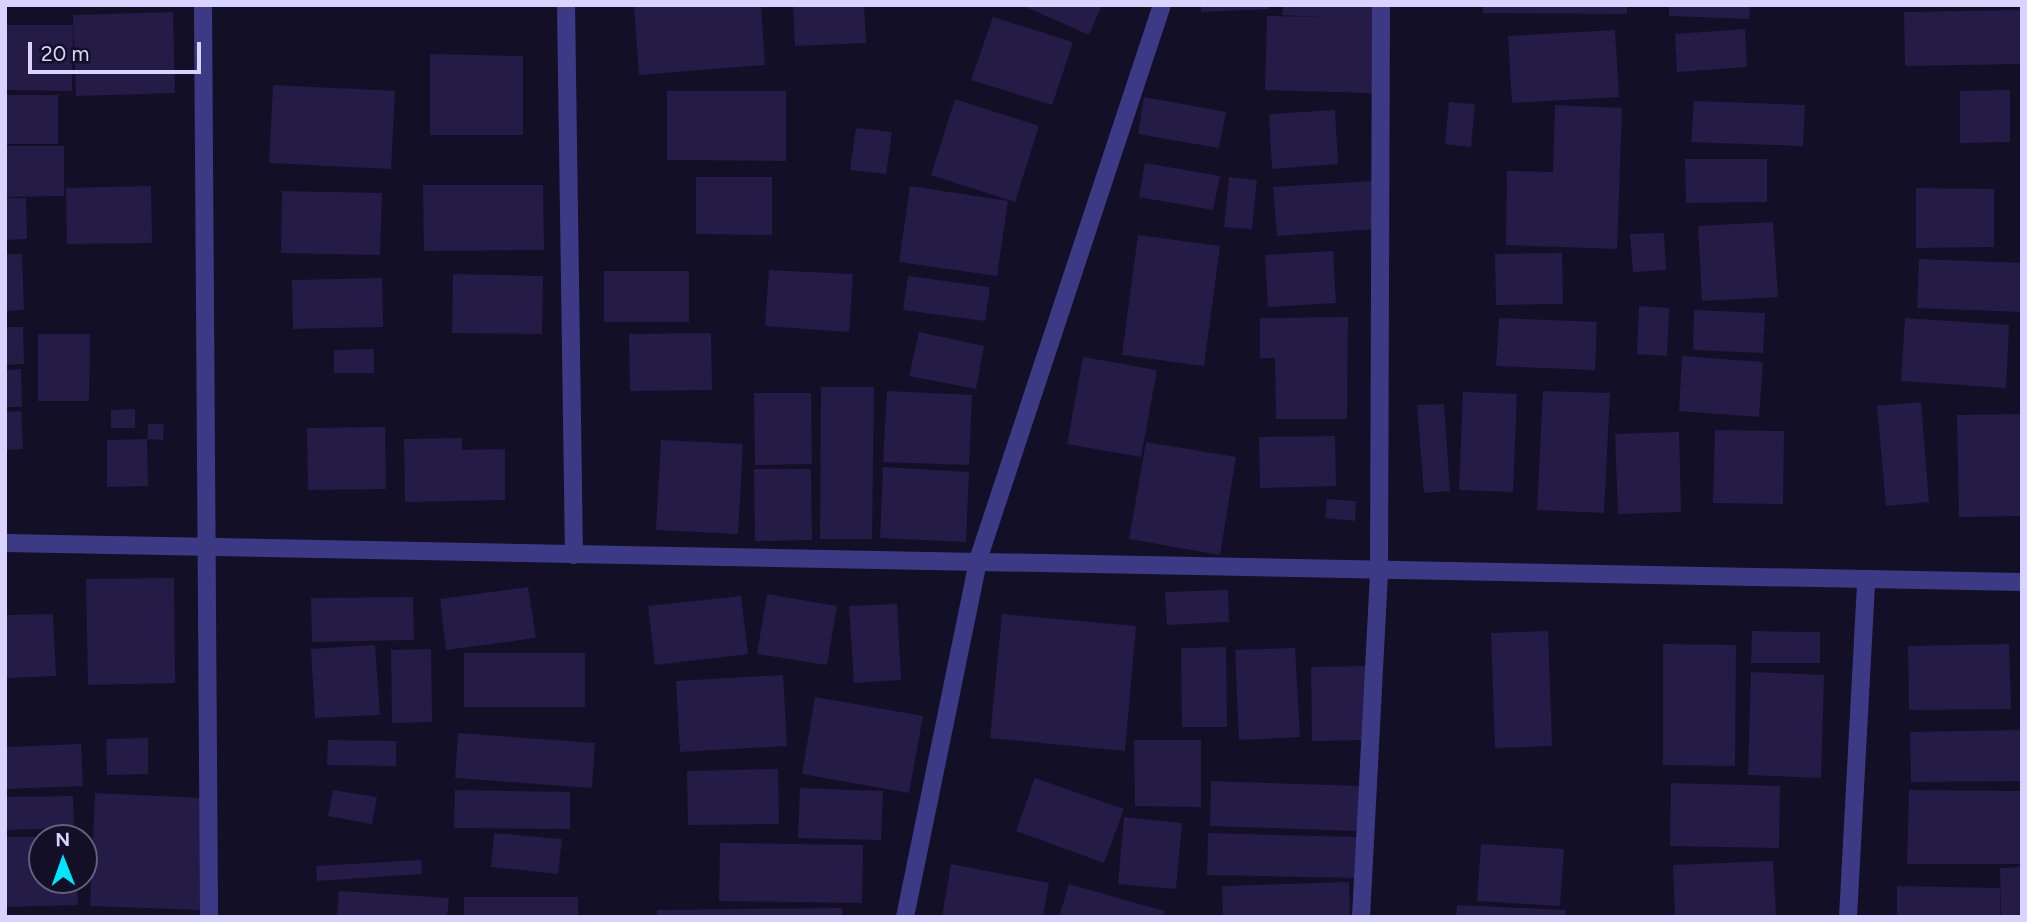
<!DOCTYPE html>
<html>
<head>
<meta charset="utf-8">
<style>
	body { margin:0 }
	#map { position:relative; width:2027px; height:922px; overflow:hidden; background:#130f26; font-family:Figtree,sans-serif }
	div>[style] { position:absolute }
	.building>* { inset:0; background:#241b47 }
	.street>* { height:18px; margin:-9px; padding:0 9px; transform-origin:9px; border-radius:9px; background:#3d3a85 }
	span { translate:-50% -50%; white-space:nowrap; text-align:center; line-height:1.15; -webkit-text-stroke:7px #130f26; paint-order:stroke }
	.frame { position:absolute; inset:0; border:7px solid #d9d4ff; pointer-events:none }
	.north { position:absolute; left:28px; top:824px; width:70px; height:70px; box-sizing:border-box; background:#130f26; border:2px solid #625e7d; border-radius:50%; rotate:359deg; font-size:19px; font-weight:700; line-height:28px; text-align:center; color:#d9d4ff }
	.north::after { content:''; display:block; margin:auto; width:24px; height:32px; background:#00e5ff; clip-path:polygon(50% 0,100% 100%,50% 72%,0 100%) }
	.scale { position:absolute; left:28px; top:42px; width:173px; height:32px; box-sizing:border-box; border:4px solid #d9d4ff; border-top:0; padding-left:9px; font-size:21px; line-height:24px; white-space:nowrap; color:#d9d4ff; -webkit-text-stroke:5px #130f26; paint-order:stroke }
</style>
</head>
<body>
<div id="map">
	<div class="building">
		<i style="clip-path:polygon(634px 5px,761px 5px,765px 65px,639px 75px)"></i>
		<i style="clip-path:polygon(793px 5px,864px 5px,866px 43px,795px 46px)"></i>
		<i style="clip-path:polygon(1021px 5px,1102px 5px,1089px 35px)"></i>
		<i style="clip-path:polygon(1201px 5px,1269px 5px,1269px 9px,1201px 12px)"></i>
		<i style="clip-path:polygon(1283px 5px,1376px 5px,1373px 93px,1265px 90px,1267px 16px,1324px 17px,1282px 15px)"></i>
		<i style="clip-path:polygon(1483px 5px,1627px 5px,1627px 14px,1483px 13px)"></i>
		<i style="clip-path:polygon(1669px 5px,1750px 5px,1749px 19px,1669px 16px)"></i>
		<i style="clip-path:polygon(2022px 10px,2022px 64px,1905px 66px,1904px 12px)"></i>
		<i style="clip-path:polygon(173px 12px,175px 93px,76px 96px,73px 15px)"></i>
		<i style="clip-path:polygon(993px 17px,1073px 42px,1052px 105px,971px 80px)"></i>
		<i style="clip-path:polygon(5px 25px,73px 25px,72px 91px,5px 90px)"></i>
		<i style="clip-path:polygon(1745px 29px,1747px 67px,1677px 72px,1675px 34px)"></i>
		<i style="clip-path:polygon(1615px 30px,1619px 97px,1512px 103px,1508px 36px)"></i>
		<i style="clip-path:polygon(430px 54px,523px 56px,523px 135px,430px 135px)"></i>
		<i style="clip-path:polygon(273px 85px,395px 91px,391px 169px,269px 163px)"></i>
		<i style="clip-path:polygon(2010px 90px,2010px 142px,1960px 143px,1960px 91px)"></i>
		<i style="clip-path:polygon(667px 91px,786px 91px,786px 161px,667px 160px)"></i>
		<i style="clip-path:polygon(5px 95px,58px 95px,58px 144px,5px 144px)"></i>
		<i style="clip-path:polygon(1144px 97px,1226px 112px,1219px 148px,1138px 134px)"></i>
		<i style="clip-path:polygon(955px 99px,1039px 126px,1015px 202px,931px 175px)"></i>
		<i style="clip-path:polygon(1694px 101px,1805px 105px,1803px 146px,1691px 142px)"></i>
		<i style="clip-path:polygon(1449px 102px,1475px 104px,1471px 147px,1445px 144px)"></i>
		<i style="clip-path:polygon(1555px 105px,1622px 108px,1617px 249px,1506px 245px,1507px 171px,1553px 172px)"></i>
		<i style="clip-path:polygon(1335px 110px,1338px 164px,1272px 169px,1269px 114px)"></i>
		<i style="clip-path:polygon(856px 128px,892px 132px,886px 174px,850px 170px)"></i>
		<i style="clip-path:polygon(5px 146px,64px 146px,64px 196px,5px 197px)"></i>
		<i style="clip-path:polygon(1685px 159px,1767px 159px,1767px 202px,1686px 203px)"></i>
		<i style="clip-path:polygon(1145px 163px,1220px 176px,1213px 210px,1139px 197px)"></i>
		<i style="clip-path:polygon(696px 177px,772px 177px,772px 235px,696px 234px)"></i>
		<i style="clip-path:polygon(1229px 177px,1257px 180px,1252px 229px,1224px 227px)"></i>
		<i style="clip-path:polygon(1372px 181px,1376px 229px,1277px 236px,1273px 187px)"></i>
		<i style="clip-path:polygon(423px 185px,543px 185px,544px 250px,424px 251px)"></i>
		<i style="clip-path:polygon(151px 186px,152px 243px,67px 244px,66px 188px)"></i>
		<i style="clip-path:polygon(910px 186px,1008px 201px,997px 276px,899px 262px)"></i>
		<i style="clip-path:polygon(1916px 188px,1994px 189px,1994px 247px,1916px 248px)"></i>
		<i style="clip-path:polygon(282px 191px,382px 193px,380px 255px,281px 253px)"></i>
		<i style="clip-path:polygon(5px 198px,26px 198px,27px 239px,5px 240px)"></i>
		<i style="clip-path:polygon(1773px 222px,1778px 297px,1702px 301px,1698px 226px)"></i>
		<i style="clip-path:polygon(1664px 233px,1666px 270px,1633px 272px,1630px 234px)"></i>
		<i style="clip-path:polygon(1138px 235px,1220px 246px,1204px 366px,1122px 355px)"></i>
		<i style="clip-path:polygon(1333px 251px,1336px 303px,1268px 307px,1265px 255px)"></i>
		<i style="clip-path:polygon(1562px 253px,1563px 304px,1496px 305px,1495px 254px)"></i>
		<i style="clip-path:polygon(5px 254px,22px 254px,24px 310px,5px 311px)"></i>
		<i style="clip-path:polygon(1919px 259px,2022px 263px,2022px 312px,1917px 308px)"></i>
		<i style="clip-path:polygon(769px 270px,853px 274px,849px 332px,765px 326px)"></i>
		<i style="clip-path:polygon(604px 271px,689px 271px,689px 322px,604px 322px)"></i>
		<i style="clip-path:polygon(453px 274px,543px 276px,542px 334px,452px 333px)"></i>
		<i style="clip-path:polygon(908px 276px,990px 287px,985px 321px,903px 310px)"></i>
		<i style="clip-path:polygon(382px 278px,383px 327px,293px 329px,292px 280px)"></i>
		<i style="clip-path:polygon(1639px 306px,1669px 308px,1667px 356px,1637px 354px)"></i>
		<i style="clip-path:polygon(1694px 310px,1765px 313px,1763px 353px,1693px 350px)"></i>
		<i style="clip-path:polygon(1348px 317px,1347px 419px,1276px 419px,1275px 358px,1260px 358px,1260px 318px)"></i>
		<i style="clip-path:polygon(1499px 318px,1597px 322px,1595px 370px,1496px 366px)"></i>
		<i style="clip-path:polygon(1905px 318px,2009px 325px,2006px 388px,1901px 381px)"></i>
		<i style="clip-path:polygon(5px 327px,23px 327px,24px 364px,5px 365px)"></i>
		<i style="clip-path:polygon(919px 332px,984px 346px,976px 389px,909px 376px)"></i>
		<i style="clip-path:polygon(711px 333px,712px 390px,630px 391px,629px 334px)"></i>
		<i style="clip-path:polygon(38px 334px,90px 334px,89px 401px,38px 401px)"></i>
		<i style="clip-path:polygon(374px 349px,374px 373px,334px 373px,334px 350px)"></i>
		<i style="clip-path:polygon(1682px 356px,1763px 362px,1759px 417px,1679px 411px)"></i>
		<i style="clip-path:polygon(1083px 357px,1157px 370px,1141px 457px,1067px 444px)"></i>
		<i style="clip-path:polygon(21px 369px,22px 407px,5px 407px,5px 370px)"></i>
		<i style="clip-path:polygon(821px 387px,874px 387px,872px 539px,820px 539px)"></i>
		<i style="clip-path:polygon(887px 391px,972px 395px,969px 465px,883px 462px)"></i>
		<i style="clip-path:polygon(1543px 391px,1610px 393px,1604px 513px,1537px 510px)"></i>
		<i style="clip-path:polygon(1463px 392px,1517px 394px,1513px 492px,1459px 490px)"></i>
		<i style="clip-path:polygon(754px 393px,811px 393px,812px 464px,755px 465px)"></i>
		<i style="clip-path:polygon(1921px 402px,1929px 502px,1886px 506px,1877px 406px)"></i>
		<i style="clip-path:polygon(1444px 404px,1450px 491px,1424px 493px,1417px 405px)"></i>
		<i style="clip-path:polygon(135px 409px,135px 428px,111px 428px,111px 410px)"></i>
		<i style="clip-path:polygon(21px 411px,23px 449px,5px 450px,5px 412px)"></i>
		<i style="clip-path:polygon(2022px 414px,2022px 516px,1959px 517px,1957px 415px)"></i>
		<i style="clip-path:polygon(148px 424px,164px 424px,163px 440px,147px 439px)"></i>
		<i style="clip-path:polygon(385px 427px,386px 489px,308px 490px,307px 428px)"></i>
		<i style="clip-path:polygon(1715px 430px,1784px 431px,1783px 504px,1713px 503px)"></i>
		<i style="clip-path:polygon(1679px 432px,1681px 512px,1618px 514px,1615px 434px)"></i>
		<i style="clip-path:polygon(1335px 436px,1336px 486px,1260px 488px,1259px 437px)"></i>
		<i style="clip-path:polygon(462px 438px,462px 450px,505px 449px,505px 500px,405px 502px,404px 439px)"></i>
		<i style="clip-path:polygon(147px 439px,148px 486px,107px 487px,107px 440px)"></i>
		<i style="clip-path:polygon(661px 440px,743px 444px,738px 534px,656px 530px)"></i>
		<i style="clip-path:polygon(1146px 442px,1236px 457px,1220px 555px,1129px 539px)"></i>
		<i style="clip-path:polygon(883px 467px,969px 472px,966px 542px,880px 538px)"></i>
		<i style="clip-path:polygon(754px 469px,811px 469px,812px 540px,755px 541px)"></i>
		<i style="clip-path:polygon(1327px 499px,1356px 501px,1355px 521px,1325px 518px)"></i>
		<i style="clip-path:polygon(174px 578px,175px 683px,88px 685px,86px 579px)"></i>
		<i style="clip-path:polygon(528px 587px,536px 638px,446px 650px,440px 599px)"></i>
		<i style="clip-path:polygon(1228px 590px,1229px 622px,1167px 625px,1165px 592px)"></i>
		<i style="clip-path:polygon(767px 594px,837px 606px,827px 665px,757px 654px)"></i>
		<i style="clip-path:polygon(741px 596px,748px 654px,655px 665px,648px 606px)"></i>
		<i style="clip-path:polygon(413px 597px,414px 640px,312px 642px,311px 598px)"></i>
		<i style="clip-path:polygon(897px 604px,901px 680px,854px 683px,849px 606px)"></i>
		<i style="clip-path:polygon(53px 614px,56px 676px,5px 678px,5px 615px)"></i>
		<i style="clip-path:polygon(1002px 614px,1136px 626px,1125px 751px,990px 738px)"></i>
		<i style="clip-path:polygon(1548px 631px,1552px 746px,1495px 748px,1491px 633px)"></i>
		<i style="clip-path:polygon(1752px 631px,1820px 632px,1820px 663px,1751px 663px)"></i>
		<i style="clip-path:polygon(1663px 644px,1736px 645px,1735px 766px,1663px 765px)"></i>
		<i style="clip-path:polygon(2009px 644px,2011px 709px,1909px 710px,1908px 646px)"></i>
		<i style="clip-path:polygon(375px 645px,380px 715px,315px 718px,311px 649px)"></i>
		<i style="clip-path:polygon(1226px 647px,1227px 727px,1182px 727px,1181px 648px)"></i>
		<i style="clip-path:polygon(1295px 648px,1300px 737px,1239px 740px,1235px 650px)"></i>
		<i style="clip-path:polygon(431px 649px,432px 722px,392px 723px,391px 650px)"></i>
		<i style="clip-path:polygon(464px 653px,585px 653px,585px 707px,464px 707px)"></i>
		<i style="clip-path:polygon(1367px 666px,1368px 740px,1312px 741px,1311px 667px)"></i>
		<i style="clip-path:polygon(1751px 672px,1824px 675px,1821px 778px,1748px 775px)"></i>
		<i style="clip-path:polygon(783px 675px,787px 746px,680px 752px,676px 681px)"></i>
		<i style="clip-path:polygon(815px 697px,923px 716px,909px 793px,802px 774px)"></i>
		<i style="clip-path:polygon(2022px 730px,2022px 781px,1911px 782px,1910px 732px)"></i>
		<i style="clip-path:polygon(458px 733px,595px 743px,592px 788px,455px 778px)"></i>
		<i style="clip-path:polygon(148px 738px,148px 774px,107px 775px,106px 739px)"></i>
		<i style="clip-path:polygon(328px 740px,396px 741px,396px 766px,327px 765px)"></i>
		<i style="clip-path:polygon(1134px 740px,1201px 740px,1201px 807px,1135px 806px)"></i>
		<i style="clip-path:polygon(81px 744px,83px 786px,5px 789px,5px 747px)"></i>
		<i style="clip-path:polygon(778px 769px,779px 824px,688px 825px,687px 771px)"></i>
		<i style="clip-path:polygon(1035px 778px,1124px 809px,1104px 863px,1016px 831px)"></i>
		<i style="clip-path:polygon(1211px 781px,1359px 786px,1357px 831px,1210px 826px)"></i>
		<i style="clip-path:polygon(1671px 783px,1780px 786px,1779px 848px,1670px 846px)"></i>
		<i style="clip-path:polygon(800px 788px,883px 791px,881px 840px,798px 838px)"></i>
		<i style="clip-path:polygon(333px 790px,377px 797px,372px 824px,328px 816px)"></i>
		<i style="clip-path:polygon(455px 790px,570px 792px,570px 829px,454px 828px)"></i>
		<i style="clip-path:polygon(1909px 790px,2022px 791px,2022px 864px,1907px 864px)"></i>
		<i style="clip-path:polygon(95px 793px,204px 798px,200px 910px,90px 906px)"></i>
		<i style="clip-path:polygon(73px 796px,74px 828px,5px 830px,5px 797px)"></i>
		<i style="clip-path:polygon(1124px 817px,1182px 823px,1176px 889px,1118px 884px)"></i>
		<i style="clip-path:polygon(494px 833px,562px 839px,558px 874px,491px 867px)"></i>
		<i style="clip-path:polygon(1208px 833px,1358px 837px,1357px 878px,1207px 875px)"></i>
		<i style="clip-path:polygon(5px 837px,42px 837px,42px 880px,77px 880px,78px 905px,5px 907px)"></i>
		<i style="clip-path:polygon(720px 843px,863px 845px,862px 903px,719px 901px)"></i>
		<i style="clip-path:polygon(1481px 844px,1564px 849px,1560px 906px,1477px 901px)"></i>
		<i style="clip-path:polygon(421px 860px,422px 874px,317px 881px,316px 866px)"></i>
		<i style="clip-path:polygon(1773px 861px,1776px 916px,1675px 917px,1673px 865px)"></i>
		<i style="clip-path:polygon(951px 864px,1049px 883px,1043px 917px,942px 917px)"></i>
		<i style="clip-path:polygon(2022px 867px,2022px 917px,2001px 917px,2000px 868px)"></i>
		<i style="clip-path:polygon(1349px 882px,1350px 917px,1223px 917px,1222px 886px)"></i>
		<i style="clip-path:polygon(1069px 884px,1164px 911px,1163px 917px,1059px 917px)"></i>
		<i style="clip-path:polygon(1897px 886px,2000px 888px,2000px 917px,1897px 917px)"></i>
		<i style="clip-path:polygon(339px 891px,449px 898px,447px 917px,337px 917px)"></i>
		<i style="clip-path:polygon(464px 897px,578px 897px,578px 917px,464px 917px)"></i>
		<i style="clip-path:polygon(1457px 905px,1566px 910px,1565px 917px,1456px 917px)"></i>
		<i style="clip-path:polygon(842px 908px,842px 917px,657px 917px,657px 910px)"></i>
	</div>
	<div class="street">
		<i style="left:203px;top:5px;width:912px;rotate:89.62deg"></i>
		<i style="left:566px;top:5px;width:550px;rotate:89.17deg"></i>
		<i style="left:5px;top:543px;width:2017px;rotate:1.11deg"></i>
		<i style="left:905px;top:917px;width:364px;rotate:-78.4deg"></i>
		<i style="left:978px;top:560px;width:585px;rotate:-71.66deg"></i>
		<i style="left:1361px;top:917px;width:345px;rotate:-87deg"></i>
		<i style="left:1379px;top:572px;width:567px;rotate:-89.8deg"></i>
		<i style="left:1848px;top:917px;width:337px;rotate:-86.9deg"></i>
	</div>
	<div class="frame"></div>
	<div class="north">N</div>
	<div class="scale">20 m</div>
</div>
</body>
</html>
